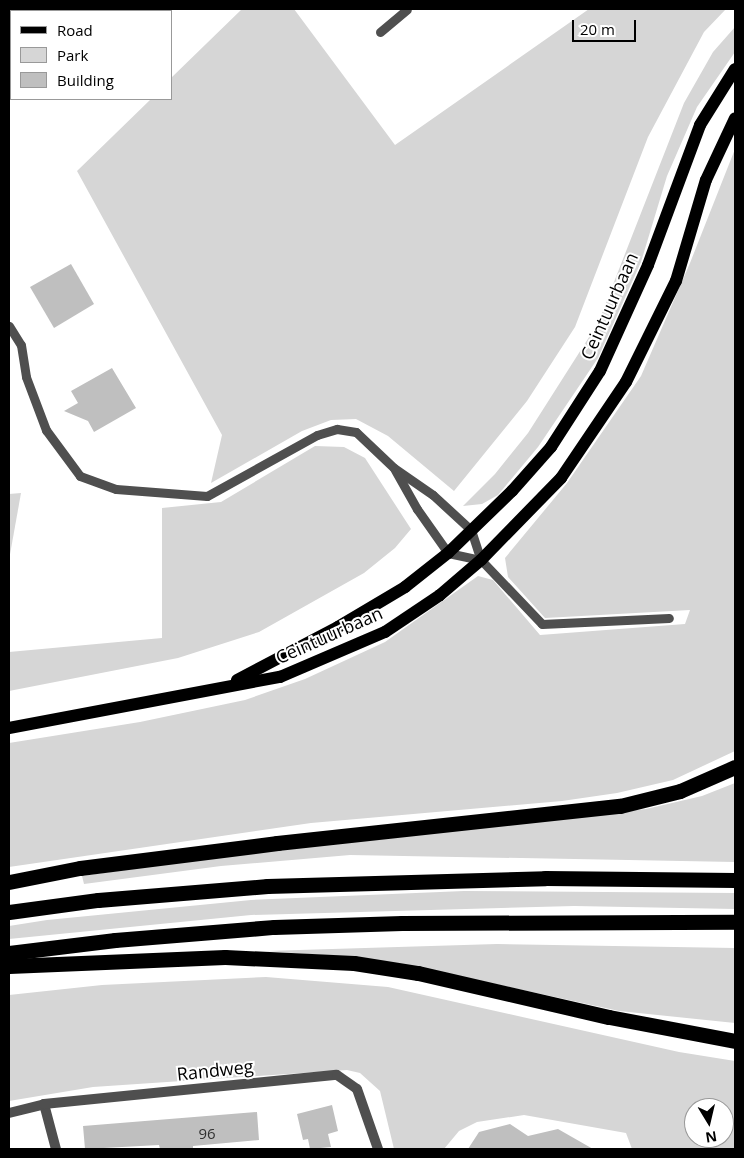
<!DOCTYPE html>
<html>
<head>
<meta charset="utf-8">
<style>
	body { margin:0 }
	#map { position:relative; width:744px; height:1158px; overflow:hidden; background:#fff; font-family:"Open Sans",sans-serif }
	div>[style] { position:absolute }
	.green>* { inset:0; background:#d6d6d6 }
	.building>* { inset:0; background:#bfbfbf }
	.lane>* { height:9px; margin:-4.5px; padding:0 4.5px; transform-origin:4.5px; border-radius:4.5px; background:#4f4f4f }
	.street>* { height:10px; margin:-5px; padding:0 5px; transform-origin:5px; border-radius:5px; background:#4f4f4f }
	.primary>* { height:12px; margin:-6px; padding:0 6px; transform-origin:6px; border-radius:6px; background:#000 }
	.highway>* { height:15px; margin:-7.5px; padding:0 7.5px; transform-origin:7.5px; border-radius:7.5px; background:#000 }
	span { translate:-50% -50%; white-space:nowrap; text-align:center; line-height:1.15; -webkit-text-stroke:4px #fff; paint-order:stroke }
	.number-label { font-size:15px; color:#303030 }
	.number-label span { -webkit-text-stroke-width:0 }
	.street-label { font-size:18px; color:#000 }
	.frame { position:absolute; inset:0; border:10px solid #000; pointer-events:none }
	.legend { position:absolute; left:10px; top:10px; width:162px; height:90px; box-sizing:border-box; background:#fff; border:1px solid #999; margin:0; padding:6px 9px; list-style:none; font-size:15px; color:#000 }
	.legend li { display:flex; align-items:center; gap:10px; height:25px }
	.legend b { width:25px; border:1px solid #999 }
	.north { position:absolute; left:684px; top:1098px; width:50px; height:50px; box-sizing:border-box; background:#fff; border:1px solid #999; border-radius:50%; rotate:171deg; font-size:14px; font-weight:700; line-height:20px; text-align:center; color:#000 }
	.north::after { content:''; display:block; margin:auto; width:18px; height:22px; background:#000; clip-path:polygon(50% 0,100% 100%,50% 72%,0 100%) }
	.scale { position:absolute; left:572px; top:20px; width:64px; height:22px; box-sizing:border-box; border:2px solid #000; border-top:0; padding-left:6px; font-size:15px; line-height:18px; white-space:nowrap; color:#000; -webkit-text-stroke:4px #fff; paint-order:stroke }
</style>
</head>
<body>
<div id="map">
	<div class="green">
		<i style="clip-path:polygon(9px 9px,97px 9px,11px 11px,11px 65px)"></i>
		<i style="clip-path:polygon(242px 9px,294px 9px,395px 145px,589px 9px,726px 9px,704px 32px,648px 137px,575px 327px,527px 401px,454px 491px,388px 436px,356px 419px,331px 420px,302px 431px,211px 483px,222px 435px,77px 171px,151px 99px,171px 99px,171px 78px)"></i>
		<i style="clip-path:polygon(735px 27px,735px 52px,697px 107px,667px 176px,641px 262px,598px 358px,538px 447px,498px 495px,482px 504px,463px 506px,495px 474px,528px 433px,598px 323px,684px 103px,713px 52px)"></i>
		<i style="clip-path:polygon(735px 149px,735px 751px,673px 780px,617px 793px,562px 801px,311px 823px,9px 867px,9px 743px,140px 722px,245px 700px,305px 679px,385px 642px,478px 576px,493px 580px,540px 635px,685px 624px,690px 610px,545px 618px,508px 577px,505px 558px,567px 483px,641px 376px,690px 263px)"></i>
		<i style="clip-path:polygon(315px 446px,344px 447px,365px 458px,411px 529px,395px 548px,364px 573px,259px 632px,178px 658px,9px 691px,9px 652px,162px 638px,162px 508px,221px 502px)"></i>
		<i style="clip-path:polygon(21px 493px,9px 560px,9px 494px)"></i>
		<i style="clip-path:polygon(735px 783px,735px 862px,350px 855px,221px 866px,84px 884px,82px 876px,251px 852px,646px 809px,702px 796px)"></i>
		<i style="clip-path:polygon(464px 891px,735px 893px,735px 909px,574px 906px,251px 915px,9px 939px,9px 926px,47px 920px,251px 900px)"></i>
		<i style="clip-path:polygon(497px 944px,735px 948px,735px 1023px,619px 1011px,412px 966px,351px 957px,266px 951px)"></i>
		<i style="clip-path:polygon(evenodd,266px 977px,388px 987px,679px 1052px,735px 1061px,735px 1149px,632px 1149px,626px 1133px,524px 1115px,477px 1122px,459px 1131px,444px 1149px,394px 1149px,380px 1091px,360px 1073px,347px 1070px,93px 1087px,9px 1101px,9px 995px,102px 985px,266px 977px,694px 1108px,724px 1108px,724px 1138px,694px 1138px,694px 1108px)"></i>
	</div>
	<div class="building">
		<i style="clip-path:polygon(71px 264px,94px 304px,54px 328px,30px 287px)"></i>
		<i style="clip-path:polygon(112px 368px,136px 408px,94px 432px,88px 421px,64px 411px,78px 403px,71px 391px)"></i>
		<i style="clip-path:polygon(332px 1105px,338px 1131px,328px 1134px,331px 1147px,310px 1149px,308px 1139px,303px 1140px,297px 1114px)"></i>
		<i style="clip-path:polygon(257px 1112px,259px 1140px,193px 1146px,193px 1149px,160px 1149px,159px 1145px,85px 1149px,83px 1126px)"></i>
		<i style="clip-path:polygon(510px 1124px,528px 1136px,558px 1129px,593px 1149px,468px 1149px,479px 1132px)"></i>
	</div>
	<div class="lane">
		<i style="left:380px;top:32px;width:35px;rotate:-40deg"></i>
		<i style="left:9px;top:326px;width:22px;rotate:58deg"></i>
		<i style="left:21px;top:345px;width:32px;rotate:81deg"></i>
		<i style="left:26px;top:377px;width:57px;rotate:69.3deg"></i>
		<i style="left:46px;top:430px;width:57px;rotate:53.5deg"></i>
		<i style="left:80px;top:476px;width:38px;rotate:20deg"></i>
		<i style="left:116px;top:489px;width:91px;rotate:4.4deg"></i>
		<i style="left:207px;top:496px;width:126px;rotate:-29deg"></i>
		<i style="left:317px;top:435px;width:21px;rotate:-17deg"></i>
		<i style="left:337px;top:429px;width:19px;rotate:9deg"></i>
		<i style="left:356px;top:432px;width:52px;rotate:43.5deg"></i>
		<i style="left:394px;top:468px;width:47px;rotate:34.7deg"></i>
		<i style="left:433px;top:495px;width:52px;rotate:42.6deg"></i>
		<i style="left:471px;top:530px;width:32px;rotate:72deg"></i>
		<i style="left:481px;top:560px;width:88px;rotate:46.4deg"></i>
		<i style="left:542px;top:624px;width:127px;rotate:-2.7deg"></i>
		<i style="left:395px;top:470px;width:45px;rotate:60.6deg"></i>
		<i style="left:417px;top:509px;width:54px;rotate:54.8deg"></i>
		<i style="left:448px;top:553px;width:34px;rotate:12deg"></i>
	</div>
	<div class="street">
		<i style="left:44px;top:1104px;width:47px;rotate:75.1deg"></i>
		<i style="left:9px;top:1113px;width:36px;rotate:-14deg"></i>
		<i style="left:44px;top:1104px;width:294px;rotate:-5.7deg"></i>
		<i style="left:337px;top:1075px;width:24px;rotate:35deg"></i>
		<i style="left:357px;top:1089px;width:64px;rotate:70.7deg"></i>
	</div>
	<div class="primary">
		<i style="left:237px;top:680px;width:114px;rotate:-27.7deg"></i>
		<i style="left:338px;top:627px;width:78px;rotate:-30.8deg"></i>
		<i style="left:405px;top:587px;width:55px;rotate:-38.3deg"></i>
		<i style="left:448px;top:553px;width:89px;rotate:-44.1deg"></i>
		<i style="left:512px;top:491px;width:59px;rotate:-48.4deg"></i>
		<i style="left:551px;top:447px;width:90px;rotate:-57.2deg"></i>
		<i style="left:600px;top:371px;width:116px;rotate:-65.6deg"></i>
		<i style="left:648px;top:265px;width:149px;rotate:-69.6deg"></i>
		<i style="left:700px;top:125px;width:66px;rotate:-58deg"></i>
		<i style="left:9px;top:728px;width:276px;rotate:-10.7deg"></i>
		<i style="left:280px;top:677px;width:114px;rotate:-23.2deg"></i>
		<i style="left:385px;top:632px;width:66px;rotate:-33.9deg"></i>
		<i style="left:440px;top:595px;width:54px;rotate:-40.5deg"></i>
		<i style="left:481px;top:560px;width:115px;rotate:-45.7deg"></i>
		<i style="left:561px;top:478px;width:116px;rotate:-55.9deg"></i>
		<i style="left:626px;top:382px;width:113px;rotate:-63.7deg"></i>
		<i style="left:676px;top:281px;width:105px;rotate:-73.5deg"></i>
		<i style="left:706px;top:180px;width:68px;rotate:-64.9deg"></i>
	</div>
	<div class="highway">
		<i style="left:9px;top:882px;width:72px;rotate:-11.2deg"></i>
		<i style="left:80px;top:868px;width:199px;rotate:-7.2deg"></i>
		<i style="left:277px;top:843px;width:345px;rotate:-6.2deg"></i>
		<i style="left:620px;top:806px;width:62px;rotate:-14deg"></i>
		<i style="left:680px;top:791px;width:60px;rotate:-23.6deg"></i>
		<i style="left:9px;top:912px;width:90px;rotate:-7.7deg"></i>
		<i style="left:98px;top:900px;width:170px;rotate:-4.7deg"></i>
		<i style="left:267px;top:886px;width:278px;rotate:-1.6deg"></i>
		<i style="left:545px;top:878px;width:190px;rotate:0.6deg"></i>
		<i style="left:9px;top:953px;width:107px;rotate:-7deg"></i>
		<i style="left:115px;top:940px;width:160px;rotate:-4.7deg"></i>
		<i style="left:274px;top:927px;width:128px;rotate:-1.8deg"></i>
		<i style="left:402px;top:923px;width:333px;rotate:-0.2deg"></i>
		<i style="left:9px;top:966px;width:216px;rotate:-2.4deg"></i>
		<i style="left:225px;top:957px;width:129px;rotate:2.7deg"></i>
		<i style="left:354px;top:963px;width:65px;rotate:8.9deg"></i>
		<i style="left:418px;top:973px;width:196px;rotate:13deg"></i>
		<i style="left:609px;top:1017px;width:128px;rotate:10.8deg"></i>
	</div>
	<div class="number-label">
		<span style="left:207px;top:1134px">96</span>
	</div>
	<div class="street-label">
		<span style="left:609px;top:306px;rotate:-66deg">Ceintuurbaan</span>
		<span style="left:329px;top:635px;rotate:-24deg">Ceintuurbaan</span>
		<span style="left:215px;top:1070px;rotate:-6deg">Randweg</span>
	</div>
	<div class="frame"></div>
	<ul class="legend">
	<li><b style="height:6px;background:#000"></b>Road</li>
	<li><b style="height:14px;background:#d6d6d6"></b>Park</li>
	<li><b style="height:14px;background:#bfbfbf"></b>Building</li>
	</ul>
	<div class="north">N</div>
	<div class="scale">20 m</div>
</div>
</body>
</html>
